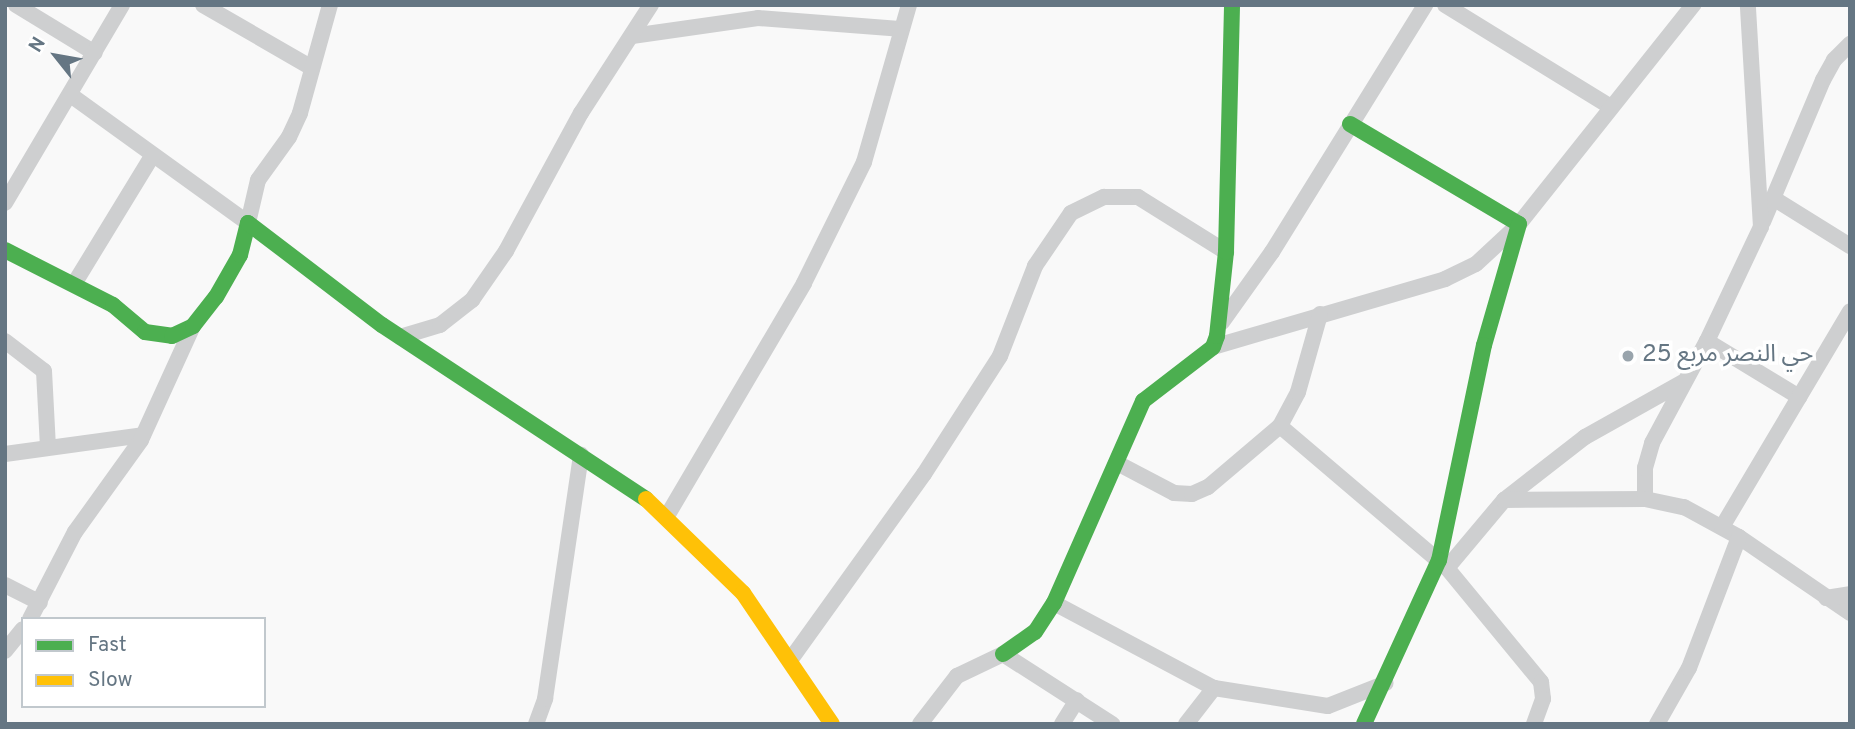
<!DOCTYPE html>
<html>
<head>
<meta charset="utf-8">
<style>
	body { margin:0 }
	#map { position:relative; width:1855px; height:729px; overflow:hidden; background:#f9f9f9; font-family:Overpass,"Noto Sans Arabic",sans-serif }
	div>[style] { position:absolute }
	.street>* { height:16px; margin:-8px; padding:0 8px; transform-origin:8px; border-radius:8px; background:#cecfd0 }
	.fast>* { height:16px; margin:-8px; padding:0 8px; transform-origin:8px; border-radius:8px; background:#4caf50 }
	.slow>* { height:16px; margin:-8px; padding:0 8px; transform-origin:8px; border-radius:8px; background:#ffc107 }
	.dots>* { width:19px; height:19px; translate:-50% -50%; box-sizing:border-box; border:4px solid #fff; border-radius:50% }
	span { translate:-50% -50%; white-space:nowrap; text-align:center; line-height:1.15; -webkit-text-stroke:7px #fff; paint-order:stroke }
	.poi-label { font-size:24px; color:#657683 }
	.left { translate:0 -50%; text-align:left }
	.frame { position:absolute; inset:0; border:7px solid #657683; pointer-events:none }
	.legend { position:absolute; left:21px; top:617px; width:245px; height:91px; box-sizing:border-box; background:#fff; border:2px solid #c1c8cd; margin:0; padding:9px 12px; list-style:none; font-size:21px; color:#657683 }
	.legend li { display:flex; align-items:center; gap:14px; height:35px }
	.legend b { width:35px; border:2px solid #c1c8cd }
	.north { position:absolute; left:21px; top:21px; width:70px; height:70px; -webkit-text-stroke:5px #fff; paint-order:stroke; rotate:301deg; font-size:19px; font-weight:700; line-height:28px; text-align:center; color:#657683 }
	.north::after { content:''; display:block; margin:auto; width:24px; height:32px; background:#657683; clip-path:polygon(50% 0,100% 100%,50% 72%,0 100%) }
</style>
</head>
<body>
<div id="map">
	<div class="street">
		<i style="left:16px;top:5px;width:92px;rotate:31.3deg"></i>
		<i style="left:203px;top:5px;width:126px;rotate:30deg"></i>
		<i style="left:1445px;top:5px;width:195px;rotate:31.6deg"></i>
		<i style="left:632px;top:36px;width:127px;rotate:-8.1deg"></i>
		<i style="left:758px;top:18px;width:142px;rotate:4.4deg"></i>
		<i style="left:72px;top:96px;width:217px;rotate:35.8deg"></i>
		<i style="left:248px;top:223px;width:44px;rotate:-76.9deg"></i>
		<i style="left:258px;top:180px;width:53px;rotate:-54.2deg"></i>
		<i style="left:289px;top:137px;width:26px;rotate:-65deg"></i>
		<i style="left:300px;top:113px;width:112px;rotate:-74.5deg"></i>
		<i style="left:1773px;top:198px;width:91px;rotate:31.9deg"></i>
		<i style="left:5px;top:203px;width:230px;rotate:-59.4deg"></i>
		<i style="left:1763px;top:222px;width:154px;rotate:-67.1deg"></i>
		<i style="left:1823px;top:80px;width:23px;rotate:-61deg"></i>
		<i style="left:1834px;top:60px;width:23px;rotate:-45deg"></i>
		<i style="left:74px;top:284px;width:150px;rotate:-58.6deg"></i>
		<i style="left:1222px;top:322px;width:86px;rotate:-54.5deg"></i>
		<i style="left:1272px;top:252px;width:291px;rotate:-58.2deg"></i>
		<i style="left:400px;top:337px;width:42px;rotate:-16.7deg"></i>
		<i style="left:440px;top:325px;width:41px;rotate:-38deg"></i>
		<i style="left:472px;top:300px;width:60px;rotate:-55.2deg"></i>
		<i style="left:506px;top:251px;width:157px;rotate:-61.5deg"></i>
		<i style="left:581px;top:113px;width:129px;rotate:-57.1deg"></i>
		<i style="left:5px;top:341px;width:49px;rotate:37.6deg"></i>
		<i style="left:44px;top:371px;width:76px;rotate:87deg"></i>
		<i style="left:1707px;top:341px;width:108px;rotate:31.3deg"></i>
		<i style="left:1213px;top:347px;width:242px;rotate:-16.3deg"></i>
		<i style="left:1445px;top:279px;width:34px;rotate:-26deg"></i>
		<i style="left:1476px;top:264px;width:59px;rotate:-42.9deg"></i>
		<i style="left:1519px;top:224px;width:280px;rotate:-51.5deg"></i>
		<i style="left:1280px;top:426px;width:219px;rotate:40.4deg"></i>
		<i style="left:1447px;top:568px;width:89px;rotate:-50deg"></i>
		<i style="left:1504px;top:500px;width:103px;rotate:-37.9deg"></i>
		<i style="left:1585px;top:437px;width:112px;rotate:-29.3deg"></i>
		<i style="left:5px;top:454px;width:139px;rotate:-7.8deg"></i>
		<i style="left:1119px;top:464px;width:62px;rotate:27.8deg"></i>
		<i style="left:1174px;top:493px;width:18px;rotate:3deg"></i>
		<i style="left:1192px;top:494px;width:17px;rotate:-24deg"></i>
		<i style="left:1208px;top:487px;width:94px;rotate:-40.3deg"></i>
		<i style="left:1280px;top:426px;width:38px;rotate:-62deg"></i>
		<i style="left:1298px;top:392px;width:81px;rotate:-74.2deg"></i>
		<i style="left:1645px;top:499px;width:31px;rotate:-90deg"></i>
		<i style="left:1645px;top:468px;width:26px;rotate:-74deg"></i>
		<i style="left:1652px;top:443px;width:116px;rotate:-61.7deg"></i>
		<i style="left:1707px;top:341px;width:126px;rotate:-64.7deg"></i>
		<i style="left:1761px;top:227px;width:222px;rotate:-93.4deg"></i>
		<i style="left:1504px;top:500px;width:141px;rotate:-0.4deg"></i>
		<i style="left:1645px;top:499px;width:40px;rotate:12deg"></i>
		<i style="left:1684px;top:507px;width:63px;rotate:28.6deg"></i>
		<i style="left:1739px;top:537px;width:135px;rotate:34.4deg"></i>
		<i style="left:667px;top:516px;width:270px;rotate:-59.5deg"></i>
		<i style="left:804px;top:283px;width:135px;rotate:-63.6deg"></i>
		<i style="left:864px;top:162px;width:163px;rotate:-74deg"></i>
		<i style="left:1722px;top:527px;width:251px;rotate:-59.3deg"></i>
		<i style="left:1447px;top:568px;width:148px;rotate:50.5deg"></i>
		<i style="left:1541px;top:682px;width:17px;rotate:83deg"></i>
		<i style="left:1543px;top:699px;width:27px;rotate:110deg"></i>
		<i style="left:5px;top:585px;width:39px;rotate:27deg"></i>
		<i style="left:1826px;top:598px;width:24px;rotate:-9deg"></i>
		<i style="left:1054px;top:603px;width:181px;rotate:28deg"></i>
		<i style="left:1214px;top:688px;width:115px;rotate:9deg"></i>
		<i style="left:1328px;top:706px;width:62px;rotate:-21.6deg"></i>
		<i style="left:30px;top:619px;width:98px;rotate:-62.7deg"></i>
		<i style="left:75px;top:532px;width:113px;rotate:-54.3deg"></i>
		<i style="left:141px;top:440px;width:125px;rotate:-65.5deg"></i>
		<i style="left:5px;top:651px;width:28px;rotate:-51deg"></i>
		<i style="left:791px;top:659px;width:228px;rotate:-54.3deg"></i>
		<i style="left:924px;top:474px;width:140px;rotate:-57.2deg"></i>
		<i style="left:1000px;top:356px;width:97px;rotate:-68.7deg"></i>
		<i style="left:1035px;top:266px;width:64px;rotate:-55.8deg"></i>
		<i style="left:1071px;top:213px;width:37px;rotate:-26deg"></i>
		<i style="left:1104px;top:197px;width:34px"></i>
		<i style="left:1138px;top:197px;width:104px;rotate:32deg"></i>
		<i style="left:536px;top:724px;width:27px;rotate:-70deg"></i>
		<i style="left:545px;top:699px;width:247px;rotate:-81.6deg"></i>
		<i style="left:920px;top:724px;width:61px;rotate:-52.4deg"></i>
		<i style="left:957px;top:676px;width:51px;rotate:-25.6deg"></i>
		<i style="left:1003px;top:654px;width:130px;rotate:32.7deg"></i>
		<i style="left:1062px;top:724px;width:28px;rotate:-58deg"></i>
		<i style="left:1186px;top:724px;width:46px;rotate:-52.1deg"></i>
		<i style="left:1657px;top:724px;width:64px;rotate:-60.3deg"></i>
		<i style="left:1689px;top:668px;width:140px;rotate:-69.1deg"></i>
	</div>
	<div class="fast">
		<i style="left:1350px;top:124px;width:196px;rotate:30.6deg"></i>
		<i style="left:1519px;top:224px;width:126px;rotate:106.1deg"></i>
		<i style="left:1484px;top:345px;width:220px;rotate:101.8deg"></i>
		<i style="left:1439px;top:560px;width:180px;rotate:114.6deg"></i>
		<i style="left:5px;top:250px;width:121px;rotate:27deg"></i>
		<i style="left:113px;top:305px;width:42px;rotate:40.2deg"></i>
		<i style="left:145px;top:332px;width:27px;rotate:8deg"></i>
		<i style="left:172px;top:336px;width:23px;rotate:-25deg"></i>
		<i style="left:193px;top:326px;width:37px;rotate:-52deg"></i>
		<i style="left:216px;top:297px;width:48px;rotate:-60.3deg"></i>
		<i style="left:240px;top:255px;width:33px;rotate:-76deg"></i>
		<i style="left:248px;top:223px;width:168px;rotate:37.3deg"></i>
		<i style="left:382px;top:325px;width:316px;rotate:33.4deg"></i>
		<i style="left:1003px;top:654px;width:39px;rotate:-35deg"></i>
		<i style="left:1035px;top:632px;width:35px;rotate:-57deg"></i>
		<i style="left:1054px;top:603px;width:221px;rotate:-66.2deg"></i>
		<i style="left:1143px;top:401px;width:88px;rotate:-37.6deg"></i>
		<i style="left:1213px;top:347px;width:12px;rotate:-70deg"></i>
		<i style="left:1217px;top:336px;width:84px;rotate:-83.9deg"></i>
		<i style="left:1226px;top:252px;width:247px;rotate:-88.6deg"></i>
	</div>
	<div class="slow">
		<i style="left:646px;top:499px;width:135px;rotate:44.1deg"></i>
		<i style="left:743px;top:593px;width:158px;rotate:55.8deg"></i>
	</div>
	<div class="dots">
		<i style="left:1628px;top:356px;background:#99a4ac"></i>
	</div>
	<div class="poi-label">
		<span class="left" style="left:1642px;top:356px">حي النصر مربع 25</span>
	</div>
	<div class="frame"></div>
	<ul class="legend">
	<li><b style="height:9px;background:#4caf50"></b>Fast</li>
	<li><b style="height:9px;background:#ffc107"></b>Slow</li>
	</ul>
	<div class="north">N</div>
</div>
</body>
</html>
